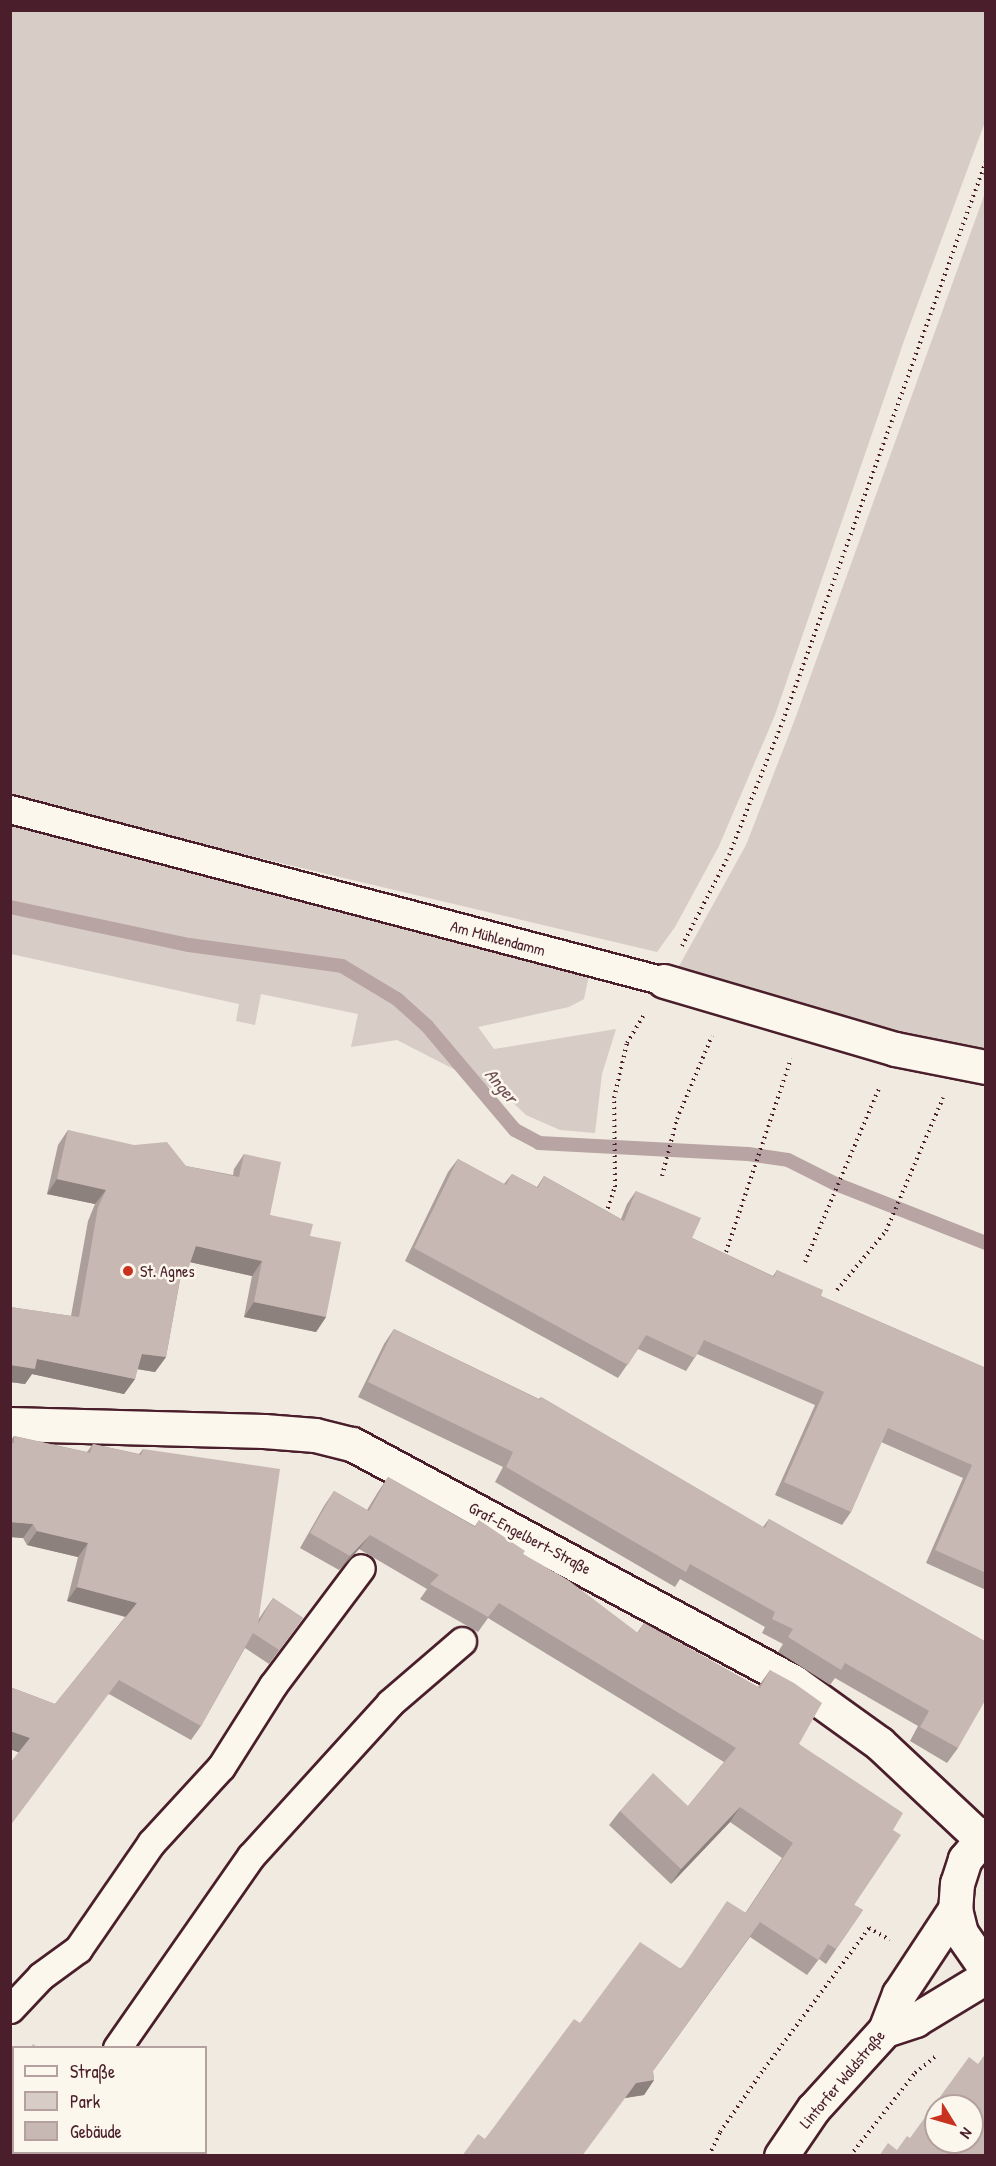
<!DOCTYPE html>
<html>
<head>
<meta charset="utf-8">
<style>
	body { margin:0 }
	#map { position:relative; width:996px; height:2166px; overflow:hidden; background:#f0eae0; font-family:"Patrick Hand",sans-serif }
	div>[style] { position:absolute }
	.green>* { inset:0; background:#d8ccc6 }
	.stream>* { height:14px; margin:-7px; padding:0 7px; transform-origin:7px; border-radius:7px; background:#b8a4a2 }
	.path>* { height:4px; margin-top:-2px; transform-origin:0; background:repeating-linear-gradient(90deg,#4a1f2b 0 1.5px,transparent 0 6px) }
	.roads { filter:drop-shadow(2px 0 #4a1f2b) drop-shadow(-2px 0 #4a1f2b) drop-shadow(0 2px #4a1f2b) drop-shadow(0 -2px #4a1f2b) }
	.service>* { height:27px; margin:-13.5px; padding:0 13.5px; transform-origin:13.5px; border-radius:13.5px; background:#fbf7ec }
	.minor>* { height:33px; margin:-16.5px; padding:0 16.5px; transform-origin:16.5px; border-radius:16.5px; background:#fbf7ec }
	.secondary>* { height:33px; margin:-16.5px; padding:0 16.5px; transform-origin:16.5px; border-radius:16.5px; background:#fbf7ec }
	.wall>* { inset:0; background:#ac9e9a }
	.shaded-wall>* { inset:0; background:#8c817d }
	.building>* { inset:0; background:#c8b8b3 }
	.dots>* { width:16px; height:16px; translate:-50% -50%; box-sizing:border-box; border:3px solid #fbf7ec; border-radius:50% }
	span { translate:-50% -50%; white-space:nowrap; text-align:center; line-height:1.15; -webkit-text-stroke:5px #fbf7ec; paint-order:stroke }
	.street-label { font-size:16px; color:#4a1f2b }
	.poi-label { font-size:16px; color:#4a1f2b }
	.left { translate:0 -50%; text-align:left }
	.water-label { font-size:18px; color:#704e55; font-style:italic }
	.frame { position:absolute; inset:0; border:12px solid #4a1f2b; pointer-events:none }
	.legend { position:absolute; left:12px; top:2046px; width:195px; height:108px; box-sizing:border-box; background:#fbf7ec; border:2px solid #b4a19f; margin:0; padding:8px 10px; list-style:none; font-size:18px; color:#4a1f2b }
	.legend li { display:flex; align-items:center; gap:12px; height:30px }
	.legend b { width:30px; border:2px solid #b4a19f }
	.north { position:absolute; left:924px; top:2094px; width:60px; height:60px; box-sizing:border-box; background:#fbf7ec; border:2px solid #b4a19f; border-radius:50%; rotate:127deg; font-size:16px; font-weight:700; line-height:24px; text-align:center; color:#4a1f2b }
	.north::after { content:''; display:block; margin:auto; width:21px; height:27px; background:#c8321e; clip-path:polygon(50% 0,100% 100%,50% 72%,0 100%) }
</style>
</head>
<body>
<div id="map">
	<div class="green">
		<i style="clip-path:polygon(10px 11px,985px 11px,985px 122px,905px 338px,775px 715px,719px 846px,675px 927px,657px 952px,128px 827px,11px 795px)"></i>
		<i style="clip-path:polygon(985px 193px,985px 1055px,739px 991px,678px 968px,746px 845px,795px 719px)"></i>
		<i style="clip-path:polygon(10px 818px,589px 975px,584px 999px,569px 1007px,478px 1027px,494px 1049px,616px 1029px,602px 1074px,595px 1133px,560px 1130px,526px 1115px,506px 1096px,397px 1040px,351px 1047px,358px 1014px,261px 994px,255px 1025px,236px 1021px,239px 1004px,11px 954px)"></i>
	</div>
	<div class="stream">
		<i style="left:10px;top:907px;width:183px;rotate:12deg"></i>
		<i style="left:189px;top:945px;width:154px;rotate:7.8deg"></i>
		<i style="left:342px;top:966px;width:64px;rotate:31deg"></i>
		<i style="left:397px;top:999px;width:40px;rotate:42deg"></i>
		<i style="left:427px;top:1026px;width:136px;rotate:49.8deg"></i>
		<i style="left:515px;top:1130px;width:27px;rotate:28deg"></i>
		<i style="left:539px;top:1143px;width:209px;rotate:3deg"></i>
		<i style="left:748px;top:1154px;width:40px;rotate:8.5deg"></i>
		<i style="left:788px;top:1160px;width:54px;rotate:26.6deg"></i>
		<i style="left:836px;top:1184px;width:161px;rotate:21.5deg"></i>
	</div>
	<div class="path">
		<i style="left:682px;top:946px;width:102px;rotate:-62.7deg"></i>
		<i style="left:729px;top:855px;width:144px;rotate:-68.1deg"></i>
		<i style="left:783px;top:721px;width:596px;rotate:-70.07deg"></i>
		<i style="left:662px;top:1176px;width:59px;rotate:-75.3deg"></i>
		<i style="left:677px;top:1119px;width:90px;rotate:-67.1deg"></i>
		<i style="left:606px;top:1214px;width:28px;rotate:-72deg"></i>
		<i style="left:615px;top:1187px;width:89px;rotate:-90.6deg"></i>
		<i style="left:614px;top:1098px;width:57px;rotate:-76.7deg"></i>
		<i style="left:627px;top:1043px;width:35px;rotate:-59deg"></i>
		<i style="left:726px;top:1252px;width:204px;rotate:-71.4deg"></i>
		<i style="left:805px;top:1262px;width:191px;rotate:-66.9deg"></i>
		<i style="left:837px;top:1290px;width:77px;rotate:-50.3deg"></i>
		<i style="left:886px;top:1231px;width:145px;rotate:-66.8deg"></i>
		<i style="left:709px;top:2156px;width:26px;rotate:-65deg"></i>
		<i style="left:720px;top:2132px;width:77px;rotate:-55.1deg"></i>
		<i style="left:764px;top:2069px;width:176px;rotate:-53.3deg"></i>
		<i style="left:869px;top:1928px;width:24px;rotate:30deg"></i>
		<i style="left:850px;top:2156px;width:105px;rotate:-51.9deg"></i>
		<i style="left:915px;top:2073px;width:27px;rotate:-39deg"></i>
	</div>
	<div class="roads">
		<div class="service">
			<i style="left:10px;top:809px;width:676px;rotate:14.73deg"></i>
			<i style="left:10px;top:2009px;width:45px;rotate:-46.8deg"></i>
			<i style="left:41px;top:1976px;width:46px;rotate:-36.1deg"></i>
			<i style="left:78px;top:1949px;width:129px;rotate:-55.4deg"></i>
			<i style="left:151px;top:1843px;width:103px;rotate:-47.4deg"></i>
			<i style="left:221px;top:1767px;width:97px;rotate:-57.6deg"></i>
			<i style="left:273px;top:1685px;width:146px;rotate:-53.1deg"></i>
			<i style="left:117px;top:2048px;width:234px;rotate:-55.1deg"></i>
			<i style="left:251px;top:1856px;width:207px;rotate:-47.7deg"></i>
			<i style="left:390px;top:1703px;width:95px;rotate:-40.7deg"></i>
			<i style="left:42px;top:2156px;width:4px;rotate:-63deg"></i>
		</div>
		<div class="minor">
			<i style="left:664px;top:981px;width:241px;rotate:16.4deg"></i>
			<i style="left:895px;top:1049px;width:93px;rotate:11.2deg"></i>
			<i style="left:10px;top:1424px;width:254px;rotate:1.6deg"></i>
			<i style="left:264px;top:1431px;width:51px;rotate:4.5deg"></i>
			<i style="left:315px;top:1435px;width:38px;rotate:14deg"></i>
			<i style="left:352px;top:1444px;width:502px;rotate:28.3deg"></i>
			<i style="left:794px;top:1682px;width:105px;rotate:35.7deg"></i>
			<i style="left:879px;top:1743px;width:139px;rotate:43.2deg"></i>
		</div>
		<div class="secondary">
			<i style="left:986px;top:1834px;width:33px;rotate:130deg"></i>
			<i style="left:965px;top:1859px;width:25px;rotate:108deg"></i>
			<i style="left:957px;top:1883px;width:26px;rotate:94deg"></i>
			<i style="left:955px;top:1909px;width:25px;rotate:76deg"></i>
			<i style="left:961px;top:1933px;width:44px;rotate:55.2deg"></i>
			<i style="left:885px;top:2030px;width:32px;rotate:-18deg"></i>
			<i style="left:915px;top:2020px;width:83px;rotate:-31.2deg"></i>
			<i style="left:781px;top:2156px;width:57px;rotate:-55.8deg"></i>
			<i style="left:813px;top:2109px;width:107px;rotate:-47.7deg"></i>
			<i style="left:885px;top:2030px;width:39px;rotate:-69deg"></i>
			<i style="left:899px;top:1994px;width:102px;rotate:-56.6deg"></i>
		</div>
	</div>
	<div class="wall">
		<i style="clip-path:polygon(68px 1130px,186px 1166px,233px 1175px,234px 1169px,244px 1154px,270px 1215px,310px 1236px,326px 1317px,316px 1332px,244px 1317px,252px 1276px,190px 1262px,188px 1269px,180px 1280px,166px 1357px,155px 1372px,137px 1369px,135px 1379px,124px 1394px,32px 1374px,25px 1384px,10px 1382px,10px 1307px,71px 1316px,88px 1221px,95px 1204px,47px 1194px,58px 1145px)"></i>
		<i style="clip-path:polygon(458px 1159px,504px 1184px,512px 1174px,537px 1187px,544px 1176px,621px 1219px,627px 1204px,636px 1191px,692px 1238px,773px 1276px,777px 1270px,821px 1296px,986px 1368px,986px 1590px,926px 1563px,963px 1478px,881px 1442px,851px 1512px,842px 1525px,775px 1495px,815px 1405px,697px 1354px,686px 1371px,638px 1349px,618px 1378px,405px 1261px,448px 1172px)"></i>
		<i style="clip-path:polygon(394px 1329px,539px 1399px,541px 1397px,763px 1527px,769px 1519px,986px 1642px,958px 1748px,947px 1763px,910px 1741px,918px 1726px,835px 1678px,830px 1685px,778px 1652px,783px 1644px,762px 1633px,765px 1627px,680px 1579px,675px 1587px,495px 1482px,503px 1467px,358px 1397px,384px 1344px)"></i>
		<i style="clip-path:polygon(14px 1436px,87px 1452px,93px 1444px,139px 1454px,143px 1449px,258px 1620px,273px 1598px,303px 1618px,269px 1664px,245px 1648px,201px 1726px,191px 1740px,109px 1694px,19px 1752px,10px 1749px,10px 1687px,55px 1704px,125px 1617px,67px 1601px,78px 1557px,27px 1545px,23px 1538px,10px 1537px,10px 1441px)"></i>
		<i style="clip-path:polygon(388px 1477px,475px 1526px,479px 1520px,523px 1554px,637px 1633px,644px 1623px,758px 1687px,770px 1670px,799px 1744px,893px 1830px,854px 1905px,863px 1910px,826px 1964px,819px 1959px,807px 1975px,750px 1937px,653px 2071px,654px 2080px,644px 2095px,625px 2098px,485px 2139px,580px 2023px,681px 1968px,746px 1912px,782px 1858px,730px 1822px,671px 1884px,609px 1825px,620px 1811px,688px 1806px,724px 1762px,488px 1618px,478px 1632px,420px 1599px,427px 1589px,359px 1549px,339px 1570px,300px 1548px,324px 1506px,334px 1491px,367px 1510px,378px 1492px)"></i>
		<i style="clip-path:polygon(14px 2073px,14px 2085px,10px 2083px,10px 2077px)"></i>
	</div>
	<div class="shaded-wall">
		<i style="clip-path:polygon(57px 1179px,106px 1190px,95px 1204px,47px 1194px)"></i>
		<i style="clip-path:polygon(196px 1246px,262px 1261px,252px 1276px,185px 1261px)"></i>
		<i style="clip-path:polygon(182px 1268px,188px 1269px,177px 1284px)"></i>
		<i style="clip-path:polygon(254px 1302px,326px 1317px,316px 1332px,244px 1317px)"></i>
		<i style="clip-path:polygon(142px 1354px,166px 1357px,155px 1372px,131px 1368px)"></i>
		<i style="clip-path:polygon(37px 1359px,135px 1379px,124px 1394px,32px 1374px,25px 1384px,10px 1382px,10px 1365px)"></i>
		<i style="clip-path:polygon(10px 1522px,33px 1524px,23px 1538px,10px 1537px)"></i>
		<i style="clip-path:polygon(37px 1531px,88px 1543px,78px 1557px,27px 1545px)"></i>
		<i style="clip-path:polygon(370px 1535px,359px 1549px,339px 1570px,350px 1556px)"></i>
		<i style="clip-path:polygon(77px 1587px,137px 1603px,127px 1617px,67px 1601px)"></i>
		<i style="clip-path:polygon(10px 1731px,30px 1738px,20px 1753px,10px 1749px)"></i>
		<i style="clip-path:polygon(740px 1807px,730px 1822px,671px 1884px,681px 1869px)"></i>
		<i style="clip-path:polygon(654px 2080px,644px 2095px,625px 2098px,583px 2156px,636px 2083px)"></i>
	</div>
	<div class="building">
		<i style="clip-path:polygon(68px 1130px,134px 1145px,167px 1142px,186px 1166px,239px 1177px,244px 1154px,281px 1162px,270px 1215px,313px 1224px,310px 1236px,341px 1242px,326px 1317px,254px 1302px,262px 1261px,196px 1246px,188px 1269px,182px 1268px,166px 1357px,142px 1354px,135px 1379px,37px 1359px,35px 1369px,10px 1365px,10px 1307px,79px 1317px,98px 1207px,106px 1190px,57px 1179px)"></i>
		<i style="clip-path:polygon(458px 1159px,506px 1185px,512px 1174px,538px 1188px,544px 1176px,624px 1221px,636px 1191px,701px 1218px,692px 1238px,774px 1277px,777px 1270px,823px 1290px,821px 1296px,986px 1368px,986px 1573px,935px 1550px,972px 1465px,888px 1428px,851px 1512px,784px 1482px,824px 1392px,704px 1340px,695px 1358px,646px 1335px,628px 1365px,414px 1248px)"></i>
		<i style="clip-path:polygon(394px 1329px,540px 1400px,541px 1397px,765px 1528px,769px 1519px,986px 1642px,986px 1699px,958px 1748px,920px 1727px,929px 1711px,845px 1663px,841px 1670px,788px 1637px,793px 1629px,772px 1619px,775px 1612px,690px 1564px,686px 1572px,506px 1467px,513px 1452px,368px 1382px)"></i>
		<i style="clip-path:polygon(14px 1436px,90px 1453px,93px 1444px,141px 1455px,143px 1449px,280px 1469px,258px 1624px,273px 1598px,303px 1618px,279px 1650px,253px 1633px,201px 1726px,119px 1680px,10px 1826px,10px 1763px,30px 1738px,10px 1731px,10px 1687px,55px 1704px,137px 1603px,77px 1587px,88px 1543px,37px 1531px,33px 1524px,10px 1522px,10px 1443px,14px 1443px)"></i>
		<i style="clip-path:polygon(388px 1477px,475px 1527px,479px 1520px,525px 1551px,523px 1554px,568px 1580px,638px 1633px,644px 1623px,760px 1688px,770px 1670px,794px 1683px,822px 1703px,799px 1744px,903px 1813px,893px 1830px,901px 1835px,854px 1905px,863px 1910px,836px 1949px,828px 1944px,818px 1960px,760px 1922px,653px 2071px,654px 2080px,636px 2083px,582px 2156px,462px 2156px,478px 2134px,485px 2139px,574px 2019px,580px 2023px,640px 1942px,681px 1969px,727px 1901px,746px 1913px,793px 1843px,740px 1807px,681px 1869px,620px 1811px,653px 1773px,688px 1806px,736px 1748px,499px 1603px,488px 1617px,430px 1584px,439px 1575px,370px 1535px,350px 1556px,310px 1533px,334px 1491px,369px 1511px)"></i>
		<i style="clip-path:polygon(33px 2044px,38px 2048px,31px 2048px)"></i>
		<i style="clip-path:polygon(evenodd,986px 2053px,986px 2156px,879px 2156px,888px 2143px,897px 2150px,907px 2136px,910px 2138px,969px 2057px,978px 2064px,986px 2053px,936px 2106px,972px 2106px,972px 2142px,936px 2142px,936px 2106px)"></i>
	</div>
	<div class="dots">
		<i style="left:128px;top:1271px;background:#c8321e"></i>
	</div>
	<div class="street-label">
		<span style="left:498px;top:938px;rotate:15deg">Am Mühlendamm</span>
		<span style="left:530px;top:1538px;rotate:28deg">Graf-Engelbert-Straße</span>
		<span style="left:842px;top:2079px;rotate:-50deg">Lintorfer Waldstraße</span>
	</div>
	<div class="poi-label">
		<span class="left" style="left:140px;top:1271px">St. Agnes</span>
	</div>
	<div class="water-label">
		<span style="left:501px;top:1086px;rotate:50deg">Anger</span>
	</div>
	<div class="frame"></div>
	<ul class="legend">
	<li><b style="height:8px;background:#fbf7ec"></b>Straße</li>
	<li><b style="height:16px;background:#d8ccc6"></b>Park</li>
	<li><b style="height:16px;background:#c8b8b3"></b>Gebäude</li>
	</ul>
	<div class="north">N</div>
</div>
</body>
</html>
